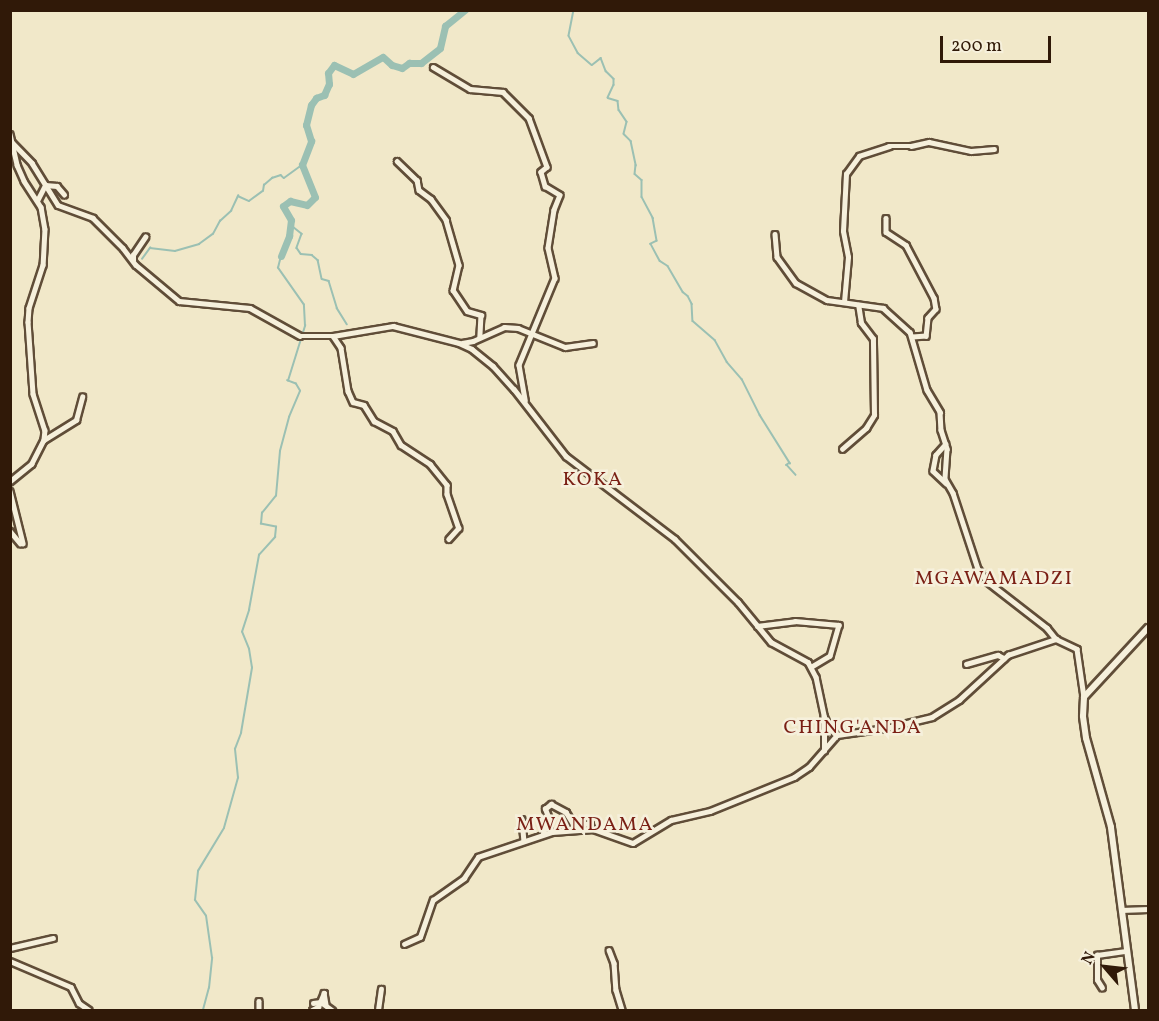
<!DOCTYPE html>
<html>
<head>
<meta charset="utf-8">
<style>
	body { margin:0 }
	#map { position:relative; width:1159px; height:1021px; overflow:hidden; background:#f1e8c9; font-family:Vollkorn,serif }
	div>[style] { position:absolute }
	.stream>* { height:1.5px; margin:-0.75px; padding:0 0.75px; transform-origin:0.75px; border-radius:0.75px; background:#9bc0b3 }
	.river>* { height:7px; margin:-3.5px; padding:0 3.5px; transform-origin:3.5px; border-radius:3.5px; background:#9bc0b3 }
	.roads { filter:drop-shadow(2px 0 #604d38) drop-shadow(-2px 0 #604d38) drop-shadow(0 2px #604d38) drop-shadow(0 -2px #604d38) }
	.street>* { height:4.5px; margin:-2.25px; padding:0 2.25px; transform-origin:2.25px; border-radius:2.25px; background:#f6f0dc }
	.secondary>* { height:6px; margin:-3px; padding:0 3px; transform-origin:3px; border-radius:3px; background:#f6f0dc }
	span { translate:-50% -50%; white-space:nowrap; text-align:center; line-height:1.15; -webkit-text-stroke:5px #f6f0dc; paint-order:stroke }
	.quarter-label { font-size:20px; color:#7a1f14; letter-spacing:1.5px }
	.frame { position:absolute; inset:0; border:12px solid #301908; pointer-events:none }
	.north { position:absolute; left:1075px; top:937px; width:60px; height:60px; -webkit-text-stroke:4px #f6f0dc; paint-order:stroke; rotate:298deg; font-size:16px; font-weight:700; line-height:24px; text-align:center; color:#301908 }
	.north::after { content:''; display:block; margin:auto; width:21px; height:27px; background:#301908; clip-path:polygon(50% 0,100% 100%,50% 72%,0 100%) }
	.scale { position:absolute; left:940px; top:36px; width:111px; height:27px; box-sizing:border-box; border:3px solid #301908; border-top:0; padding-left:8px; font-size:18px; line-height:21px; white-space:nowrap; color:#301908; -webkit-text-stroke:4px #f6f0dc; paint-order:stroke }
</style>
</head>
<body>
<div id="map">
	<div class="stream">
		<i style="left:574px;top:10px;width:26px;rotate:101deg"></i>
		<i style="left:569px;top:36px;width:19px;rotate:62deg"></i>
		<i style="left:578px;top:53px;width:18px;rotate:41deg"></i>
		<i style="left:592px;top:65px;width:11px;rotate:-38deg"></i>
		<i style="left:601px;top:58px;width:14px;rotate:69deg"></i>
		<i style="left:606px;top:71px;width:11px;rotate:45deg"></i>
		<i style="left:614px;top:79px;width:6px;rotate:90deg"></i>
		<i style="left:614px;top:85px;width:14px;rotate:115deg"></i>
		<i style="left:608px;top:98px;width:10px;rotate:17deg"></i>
		<i style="left:618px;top:101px;width:9px;rotate:84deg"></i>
		<i style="left:619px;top:110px;width:14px;rotate:56deg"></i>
		<i style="left:627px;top:122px;width:12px;rotate:104deg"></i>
		<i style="left:624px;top:134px;width:10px;rotate:45deg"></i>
		<i style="left:631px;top:141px;width:25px;rotate:78deg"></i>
		<i style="left:636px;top:165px;width:9px;rotate:96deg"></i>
		<i style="left:635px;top:174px;width:9px;rotate:41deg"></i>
		<i style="left:642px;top:180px;width:17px;rotate:90deg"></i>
		<i style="left:642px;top:197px;width:24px;rotate:62deg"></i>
		<i style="left:653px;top:218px;width:23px;rotate:80deg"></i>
		<i style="left:657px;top:241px;width:7px;rotate:153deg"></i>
		<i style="left:651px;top:244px;width:19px;rotate:62deg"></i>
		<i style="left:660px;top:261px;width:9px;rotate:32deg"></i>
		<i style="left:668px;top:266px;width:30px;rotate:60deg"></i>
		<i style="left:683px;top:292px;width:6px;rotate:39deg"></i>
		<i style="left:688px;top:296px;width:9px;rotate:63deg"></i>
		<i style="left:692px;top:304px;width:17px;rotate:87deg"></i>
		<i style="left:693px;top:321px;width:29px;rotate:41deg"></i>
		<i style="left:715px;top:340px;width:25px;rotate:61deg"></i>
		<i style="left:727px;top:362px;width:23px;rotate:49deg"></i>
		<i style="left:742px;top:379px;width:40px;rotate:63.4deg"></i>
		<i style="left:760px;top:415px;width:57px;rotate:58deg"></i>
		<i style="left:790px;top:463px;width:4px;rotate:146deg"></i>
		<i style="left:787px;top:465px;width:13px;rotate:48deg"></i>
		<i style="left:291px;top:225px;width:14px;rotate:39deg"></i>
		<i style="left:302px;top:234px;width:15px;rotate:110deg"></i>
		<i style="left:297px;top:248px;width:7px;rotate:56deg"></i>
		<i style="left:301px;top:254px;width:11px;rotate:5deg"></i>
		<i style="left:312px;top:255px;width:8px;rotate:40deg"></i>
		<i style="left:318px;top:260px;width:19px;rotate:78deg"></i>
		<i style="left:322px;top:279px;width:7px;rotate:16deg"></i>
		<i style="left:329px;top:281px;width:28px;rotate:73deg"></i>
		<i style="left:337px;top:308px;width:19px;rotate:58deg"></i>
		<i style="left:142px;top:259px;width:14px;rotate:-54deg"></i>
		<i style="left:150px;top:248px;width:25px;rotate:7deg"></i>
		<i style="left:175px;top:251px;width:25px;rotate:-16deg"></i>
		<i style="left:199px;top:244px;width:17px;rotate:-36deg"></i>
		<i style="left:213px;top:234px;width:15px;rotate:-62deg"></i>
		<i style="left:220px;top:221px;width:15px;rotate:-42deg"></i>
		<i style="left:231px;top:211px;width:17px;rotate:-65deg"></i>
		<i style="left:238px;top:196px;width:12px;rotate:24deg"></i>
		<i style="left:249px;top:201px;width:17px;rotate:-36deg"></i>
		<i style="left:263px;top:191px;width:6px;rotate:-81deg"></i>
		<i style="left:264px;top:185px;width:11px;rotate:-41deg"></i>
		<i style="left:272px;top:178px;width:9px;rotate:-18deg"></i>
		<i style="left:281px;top:175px;width:4px;rotate:45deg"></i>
		<i style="left:284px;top:178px;width:22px;rotate:-36deg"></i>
		<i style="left:203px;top:1010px;width:23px;rotate:-75deg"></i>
		<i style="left:209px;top:988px;width:30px;rotate:-84deg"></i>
		<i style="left:212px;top:958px;width:42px;rotate:-98.1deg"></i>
		<i style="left:206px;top:916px;width:19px;rotate:-125deg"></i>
		<i style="left:195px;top:900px;width:29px;rotate:-84deg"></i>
		<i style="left:198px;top:871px;width:50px;rotate:-58.8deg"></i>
		<i style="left:224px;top:828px;width:52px;rotate:-74.4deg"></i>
		<i style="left:238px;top:778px;width:29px;rotate:-96deg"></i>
		<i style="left:235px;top:749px;width:17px;rotate:-69deg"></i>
		<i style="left:241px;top:733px;width:66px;rotate:-80.4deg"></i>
		<i style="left:252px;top:668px;width:19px;rotate:-99deg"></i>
		<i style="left:249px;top:649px;width:18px;rotate:-112deg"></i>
		<i style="left:242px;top:632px;width:23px;rotate:-72deg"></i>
		<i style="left:249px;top:610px;width:56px;rotate:-79.7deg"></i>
		<i style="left:259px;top:555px;width:24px;rotate:-48deg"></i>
		<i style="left:275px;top:537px;width:10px;rotate:-84deg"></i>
		<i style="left:276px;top:527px;width:15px;rotate:-169deg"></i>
		<i style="left:261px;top:524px;width:11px;rotate:-85deg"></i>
		<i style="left:262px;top:513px;width:22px;rotate:-51deg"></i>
		<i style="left:276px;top:496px;width:45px;rotate:-84.9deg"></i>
		<i style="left:280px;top:451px;width:35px;rotate:-75deg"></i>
		<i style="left:289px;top:417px;width:28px;rotate:-67deg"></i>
		<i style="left:300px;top:391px;width:8px;rotate:-120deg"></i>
		<i style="left:296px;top:384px;width:9px;rotate:-159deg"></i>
		<i style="left:288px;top:381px;width:58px;rotate:-72.8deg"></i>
		<i style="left:305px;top:326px;width:21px;rotate:-93deg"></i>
		<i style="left:304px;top:305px;width:45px;rotate:-125.1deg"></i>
		<i style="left:278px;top:268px;width:12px;rotate:-76deg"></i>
	</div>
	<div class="river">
		<i style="left:281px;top:256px;width:22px;rotate:-68deg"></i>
		<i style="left:289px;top:236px;width:16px;rotate:-83deg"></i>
		<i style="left:291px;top:220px;width:16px;rotate:-120deg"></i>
		<i style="left:283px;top:206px;width:9px;rotate:-36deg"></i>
		<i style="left:290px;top:201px;width:17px;rotate:13deg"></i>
		<i style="left:307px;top:205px;width:11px;rotate:-45deg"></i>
		<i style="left:315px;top:197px;width:35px;rotate:-112deg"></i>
		<i style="left:302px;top:165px;width:26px;rotate:-69deg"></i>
		<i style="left:311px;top:141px;width:17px;rotate:-107deg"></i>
		<i style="left:306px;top:125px;width:21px;rotate:-76deg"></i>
		<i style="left:311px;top:105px;width:9px;rotate:-54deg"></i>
		<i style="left:316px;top:98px;width:9px;rotate:-21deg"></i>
		<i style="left:324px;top:95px;width:12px;rotate:-66deg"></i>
		<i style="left:329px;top:84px;width:11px;rotate:-95deg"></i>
		<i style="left:328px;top:73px;width:10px;rotate:-53deg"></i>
		<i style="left:334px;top:65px;width:21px;rotate:25deg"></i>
		<i style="left:353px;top:74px;width:34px;rotate:-30deg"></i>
		<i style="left:383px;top:57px;width:12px;rotate:42deg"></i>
		<i style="left:392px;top:65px;width:10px;rotate:17deg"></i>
		<i style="left:402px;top:68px;width:9px;rotate:-36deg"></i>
		<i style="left:409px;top:63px;width:12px"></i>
		<i style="left:421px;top:63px;width:24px;rotate:-38deg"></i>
		<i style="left:440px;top:48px;width:23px;rotate:-77deg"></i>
		<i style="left:445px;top:26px;width:26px;rotate:-39deg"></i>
	</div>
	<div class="roads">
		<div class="street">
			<i style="left:433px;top:67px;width:43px;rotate:30.7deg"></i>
			<i style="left:470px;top:89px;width:33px;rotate:5deg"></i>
			<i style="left:503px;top:92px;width:37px;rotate:45deg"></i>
			<i style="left:529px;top:118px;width:52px;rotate:69.8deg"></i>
			<i style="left:547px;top:167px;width:8px;rotate:140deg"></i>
			<i style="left:541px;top:172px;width:15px;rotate:74deg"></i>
			<i style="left:545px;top:186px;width:17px;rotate:31deg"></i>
			<i style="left:560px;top:195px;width:16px;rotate:112deg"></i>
			<i style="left:554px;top:210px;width:38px;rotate:99deg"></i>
			<i style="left:548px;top:248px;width:31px;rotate:77deg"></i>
			<i style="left:555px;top:278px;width:94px;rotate:112.5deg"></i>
			<i style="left:519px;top:365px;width:36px;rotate:80deg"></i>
			<i style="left:10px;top:134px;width:32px;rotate:77deg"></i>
			<i style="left:17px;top:165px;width:17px;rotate:66deg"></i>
			<i style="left:24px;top:181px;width:31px;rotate:57deg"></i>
			<i style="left:41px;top:207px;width:22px;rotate:80deg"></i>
			<i style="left:45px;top:229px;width:36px;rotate:93deg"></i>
			<i style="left:43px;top:265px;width:45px;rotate:108deg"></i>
			<i style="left:29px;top:308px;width:14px;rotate:94deg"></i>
			<i style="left:28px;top:322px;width:72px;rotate:86deg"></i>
			<i style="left:33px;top:394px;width:38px;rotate:72deg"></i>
			<i style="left:45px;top:430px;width:10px;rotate:96deg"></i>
			<i style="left:44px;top:440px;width:27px;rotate:117deg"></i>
			<i style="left:32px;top:464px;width:28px;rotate:141deg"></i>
			<i style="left:10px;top:140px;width:32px;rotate:46deg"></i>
			<i style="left:32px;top:163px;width:49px;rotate:58.2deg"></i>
			<i style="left:58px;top:205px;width:37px;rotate:20deg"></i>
			<i style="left:93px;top:218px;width:42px;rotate:45deg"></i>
			<i style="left:123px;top:248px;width:21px;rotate:53deg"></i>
			<i style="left:136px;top:265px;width:56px;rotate:39.9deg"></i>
			<i style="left:179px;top:301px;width:71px;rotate:5.6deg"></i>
			<i style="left:250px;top:308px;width:57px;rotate:29.2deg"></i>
			<i style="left:300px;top:336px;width:33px"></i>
			<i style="left:333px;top:336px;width:61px;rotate:-9.5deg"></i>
			<i style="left:393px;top:326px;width:68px;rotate:14.4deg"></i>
			<i style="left:459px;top:343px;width:14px;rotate:25deg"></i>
			<i style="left:472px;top:349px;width:27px;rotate:39deg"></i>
			<i style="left:493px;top:366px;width:31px;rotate:48deg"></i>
			<i style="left:514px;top:389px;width:85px;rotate:52.2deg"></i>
			<i style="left:566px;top:456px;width:137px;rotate:37.3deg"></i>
			<i style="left:675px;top:539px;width:89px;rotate:45deg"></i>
			<i style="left:738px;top:602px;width:52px;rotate:50.5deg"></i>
			<i style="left:771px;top:642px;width:42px;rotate:28.4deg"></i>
			<i style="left:808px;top:662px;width:17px;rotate:62deg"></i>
			<i style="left:816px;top:677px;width:40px;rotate:78deg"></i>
			<i style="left:824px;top:716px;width:14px;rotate:65deg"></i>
			<i style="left:830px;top:729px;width:9px;rotate:41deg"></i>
			<i style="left:837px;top:735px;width:49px;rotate:-8.1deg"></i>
			<i style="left:886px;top:728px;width:47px;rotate:-13.4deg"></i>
			<i style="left:932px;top:717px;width:32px;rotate:-32deg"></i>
			<i style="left:959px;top:700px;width:67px;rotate:-42.6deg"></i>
			<i style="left:1008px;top:655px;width:51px;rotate:-18.4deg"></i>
			<i style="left:1056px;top:639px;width:23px;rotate:25deg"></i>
			<i style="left:1077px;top:649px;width:49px;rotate:81.7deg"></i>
			<i style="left:397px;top:161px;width:28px;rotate:44deg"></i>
			<i style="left:417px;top:180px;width:10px;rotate:79deg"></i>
			<i style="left:419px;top:190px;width:15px;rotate:37deg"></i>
			<i style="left:431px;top:199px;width:26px;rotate:54deg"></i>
			<i style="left:446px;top:220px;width:47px;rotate:73.9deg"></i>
			<i style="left:459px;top:265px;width:26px;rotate:103deg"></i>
			<i style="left:453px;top:290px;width:25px;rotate:56deg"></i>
			<i style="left:467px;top:311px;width:15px;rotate:16deg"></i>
			<i style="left:481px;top:315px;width:22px;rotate:93deg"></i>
			<i style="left:37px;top:201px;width:18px;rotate:-63deg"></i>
			<i style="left:45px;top:185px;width:12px;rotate:5deg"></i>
			<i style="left:57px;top:186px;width:11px;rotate:49deg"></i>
			<i style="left:886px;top:218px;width:14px;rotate:90deg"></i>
			<i style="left:886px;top:232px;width:24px;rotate:33deg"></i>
			<i style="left:906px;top:245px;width:60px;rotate:62.2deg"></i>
			<i style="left:934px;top:298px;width:11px;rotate:80deg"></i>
			<i style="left:936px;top:309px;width:12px;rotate:132deg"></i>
			<i style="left:928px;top:318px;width:18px;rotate:96deg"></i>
			<i style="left:926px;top:336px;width:13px;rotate:176deg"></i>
			<i style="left:775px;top:234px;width:23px;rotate:85deg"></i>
			<i style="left:777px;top:257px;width:32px;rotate:54deg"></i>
			<i style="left:796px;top:283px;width:35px;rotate:29deg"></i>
			<i style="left:827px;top:300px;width:57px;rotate:8.1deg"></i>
			<i style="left:883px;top:308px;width:36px;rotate:42deg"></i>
			<i style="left:910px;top:332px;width:60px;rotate:73.7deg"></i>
			<i style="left:927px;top:390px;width:26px;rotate:59deg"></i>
			<i style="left:940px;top:412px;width:18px;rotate:87deg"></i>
			<i style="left:941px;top:430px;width:20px;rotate:72deg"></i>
			<i style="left:947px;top:449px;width:30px;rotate:94deg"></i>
			<i style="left:945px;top:479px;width:16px;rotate:60deg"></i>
			<i style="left:953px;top:493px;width:80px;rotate:71.8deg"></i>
			<i style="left:978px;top:569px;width:16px;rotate:52deg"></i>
			<i style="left:988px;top:582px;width:75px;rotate:37.9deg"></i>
			<i style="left:1047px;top:628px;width:14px;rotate:51deg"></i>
			<i style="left:133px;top:260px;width:5px;rotate:-90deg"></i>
			<i style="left:133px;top:255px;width:22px;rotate:-56deg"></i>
			<i style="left:844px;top:302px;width:45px;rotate:-84.9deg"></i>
			<i style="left:848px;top:257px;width:26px;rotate:-101deg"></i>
			<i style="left:843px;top:231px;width:57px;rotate:-87deg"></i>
			<i style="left:846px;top:174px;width:22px;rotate:-54deg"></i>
			<i style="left:859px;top:156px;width:32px;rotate:-18deg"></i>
			<i style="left:889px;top:146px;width:22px"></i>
			<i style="left:911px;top:146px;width:18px;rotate:-13deg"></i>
			<i style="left:929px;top:142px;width:43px;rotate:12.1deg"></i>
			<i style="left:971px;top:151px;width:23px;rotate:-5deg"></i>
			<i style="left:333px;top:336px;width:14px;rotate:56deg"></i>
			<i style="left:341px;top:348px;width:44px;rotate:80.8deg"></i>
			<i style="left:348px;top:391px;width:12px;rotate:66deg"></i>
			<i style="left:353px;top:402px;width:11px;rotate:15deg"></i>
			<i style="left:364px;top:405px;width:19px;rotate:58deg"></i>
			<i style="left:374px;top:421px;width:21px;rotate:28deg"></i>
			<i style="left:393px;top:431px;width:16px;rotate:60deg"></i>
			<i style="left:401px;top:445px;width:35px;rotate:33deg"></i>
			<i style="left:430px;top:464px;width:27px;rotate:51deg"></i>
			<i style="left:447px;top:485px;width:9px;rotate:90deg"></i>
			<i style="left:447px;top:494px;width:36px;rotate:71deg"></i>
			<i style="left:459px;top:528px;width:15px;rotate:132deg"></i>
			<i style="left:462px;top:343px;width:11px;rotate:-10deg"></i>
			<i style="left:473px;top:341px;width:34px;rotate:-24deg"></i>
			<i style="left:504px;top:327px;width:14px;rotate:4deg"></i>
			<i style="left:518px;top:328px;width:51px;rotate:22deg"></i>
			<i style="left:565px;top:347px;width:28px;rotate:-8deg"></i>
			<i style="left:44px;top:440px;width:38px;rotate:-32deg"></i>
			<i style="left:76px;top:420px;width:24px;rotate:-75deg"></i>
			<i style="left:946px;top:444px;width:15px;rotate:132deg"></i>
			<i style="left:936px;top:455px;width:16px;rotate:101deg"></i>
			<i style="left:933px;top:471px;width:18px;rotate:43deg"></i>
			<i style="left:842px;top:449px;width:32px;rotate:-41deg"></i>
			<i style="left:866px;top:428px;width:15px;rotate:-58deg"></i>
			<i style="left:874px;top:415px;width:76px;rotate:-90.8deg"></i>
			<i style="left:873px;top:339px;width:20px;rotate:-127deg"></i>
			<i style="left:861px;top:323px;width:18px;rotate:-99deg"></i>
			<i style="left:10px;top:491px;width:54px;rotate:76deg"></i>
			<i style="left:10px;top:531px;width:16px;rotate:50deg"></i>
			<i style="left:20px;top:543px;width:3px"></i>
			<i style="left:757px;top:626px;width:38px;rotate:-7deg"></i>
			<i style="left:795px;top:621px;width:44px;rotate:5.2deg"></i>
			<i style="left:839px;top:625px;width:32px;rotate:106deg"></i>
			<i style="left:830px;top:656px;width:21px;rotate:149deg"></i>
			<i style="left:966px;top:664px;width:33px;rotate:-16deg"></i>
			<i style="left:998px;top:655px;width:7px;rotate:27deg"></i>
			<i style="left:824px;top:751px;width:33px;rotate:-90deg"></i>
			<i style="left:522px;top:819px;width:21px;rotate:85deg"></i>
			<i style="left:543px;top:833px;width:15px;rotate:-67deg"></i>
			<i style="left:549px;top:819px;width:11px;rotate:-112deg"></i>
			<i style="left:545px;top:809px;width:8px;rotate:-40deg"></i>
			<i style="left:551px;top:804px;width:17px;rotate:28deg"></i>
			<i style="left:566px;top:812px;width:13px;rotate:58deg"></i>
			<i style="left:573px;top:823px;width:17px;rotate:3deg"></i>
			<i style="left:590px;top:824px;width:5px;rotate:68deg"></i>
			<i style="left:1121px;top:910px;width:27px;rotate:-2deg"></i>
			<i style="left:404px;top:944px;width:17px;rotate:-24deg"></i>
			<i style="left:420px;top:937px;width:39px;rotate:-71deg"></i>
			<i style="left:433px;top:900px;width:38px;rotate:-35deg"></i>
			<i style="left:464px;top:878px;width:25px;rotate:-56deg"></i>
			<i style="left:478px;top:857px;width:78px;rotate:-18.7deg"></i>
			<i style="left:552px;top:832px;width:41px;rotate:-4.2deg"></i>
			<i style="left:593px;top:829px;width:42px;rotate:19.3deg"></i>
			<i style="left:633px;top:843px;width:44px;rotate:-31.2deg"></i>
			<i style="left:671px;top:820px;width:40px;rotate:-13deg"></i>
			<i style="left:710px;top:811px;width:91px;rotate:-22deg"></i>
			<i style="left:794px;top:777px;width:18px;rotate:-34deg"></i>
			<i style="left:809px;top:767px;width:43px;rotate:-48.8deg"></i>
			<i style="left:10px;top:948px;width:44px;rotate:-13.1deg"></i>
			<i style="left:609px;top:950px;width:14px;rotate:69deg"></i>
			<i style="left:614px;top:963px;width:27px;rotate:86deg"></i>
			<i style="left:616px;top:990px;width:21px;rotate:73deg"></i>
			<i style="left:10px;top:961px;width:66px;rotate:23.1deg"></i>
			<i style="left:71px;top:987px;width:18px;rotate:63deg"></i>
			<i style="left:79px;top:1003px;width:12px;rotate:35deg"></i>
			<i style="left:1102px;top:988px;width:9px;rotate:-122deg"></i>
			<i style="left:1097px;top:980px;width:25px;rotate:-90deg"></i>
			<i style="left:1097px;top:955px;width:29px;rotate:-8deg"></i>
			<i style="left:259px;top:1001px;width:9px;rotate:90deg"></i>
			<i style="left:313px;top:1003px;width:8px;rotate:-7deg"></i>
			<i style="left:321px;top:1002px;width:14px;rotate:36deg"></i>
			<i style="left:312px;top:1010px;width:7px;rotate:-27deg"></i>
			<i style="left:318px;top:1007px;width:15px;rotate:-67deg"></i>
			<i style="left:324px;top:993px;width:11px;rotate:80deg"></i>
			<i style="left:378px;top:1010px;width:21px;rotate:-82deg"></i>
		</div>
		<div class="secondary">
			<i style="left:1135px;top:1010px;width:185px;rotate:-97.5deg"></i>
			<i style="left:1111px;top:827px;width:92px;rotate:-105.7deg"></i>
			<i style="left:1086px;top:738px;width:22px;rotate:-98deg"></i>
			<i style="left:1083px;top:716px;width:19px;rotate:-87deg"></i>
			<i style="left:1084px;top:697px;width:94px;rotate:-47.2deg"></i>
		</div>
	</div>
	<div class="quarter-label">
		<span style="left:593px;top:480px">KOKA</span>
		<span style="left:994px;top:579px">MGAWAMADZI</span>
		<span style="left:853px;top:728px">CHING'ANDA</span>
		<span style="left:585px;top:825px">MWANDAMA</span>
	</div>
	<div class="frame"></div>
	<div class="north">N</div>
	<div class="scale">200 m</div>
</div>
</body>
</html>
